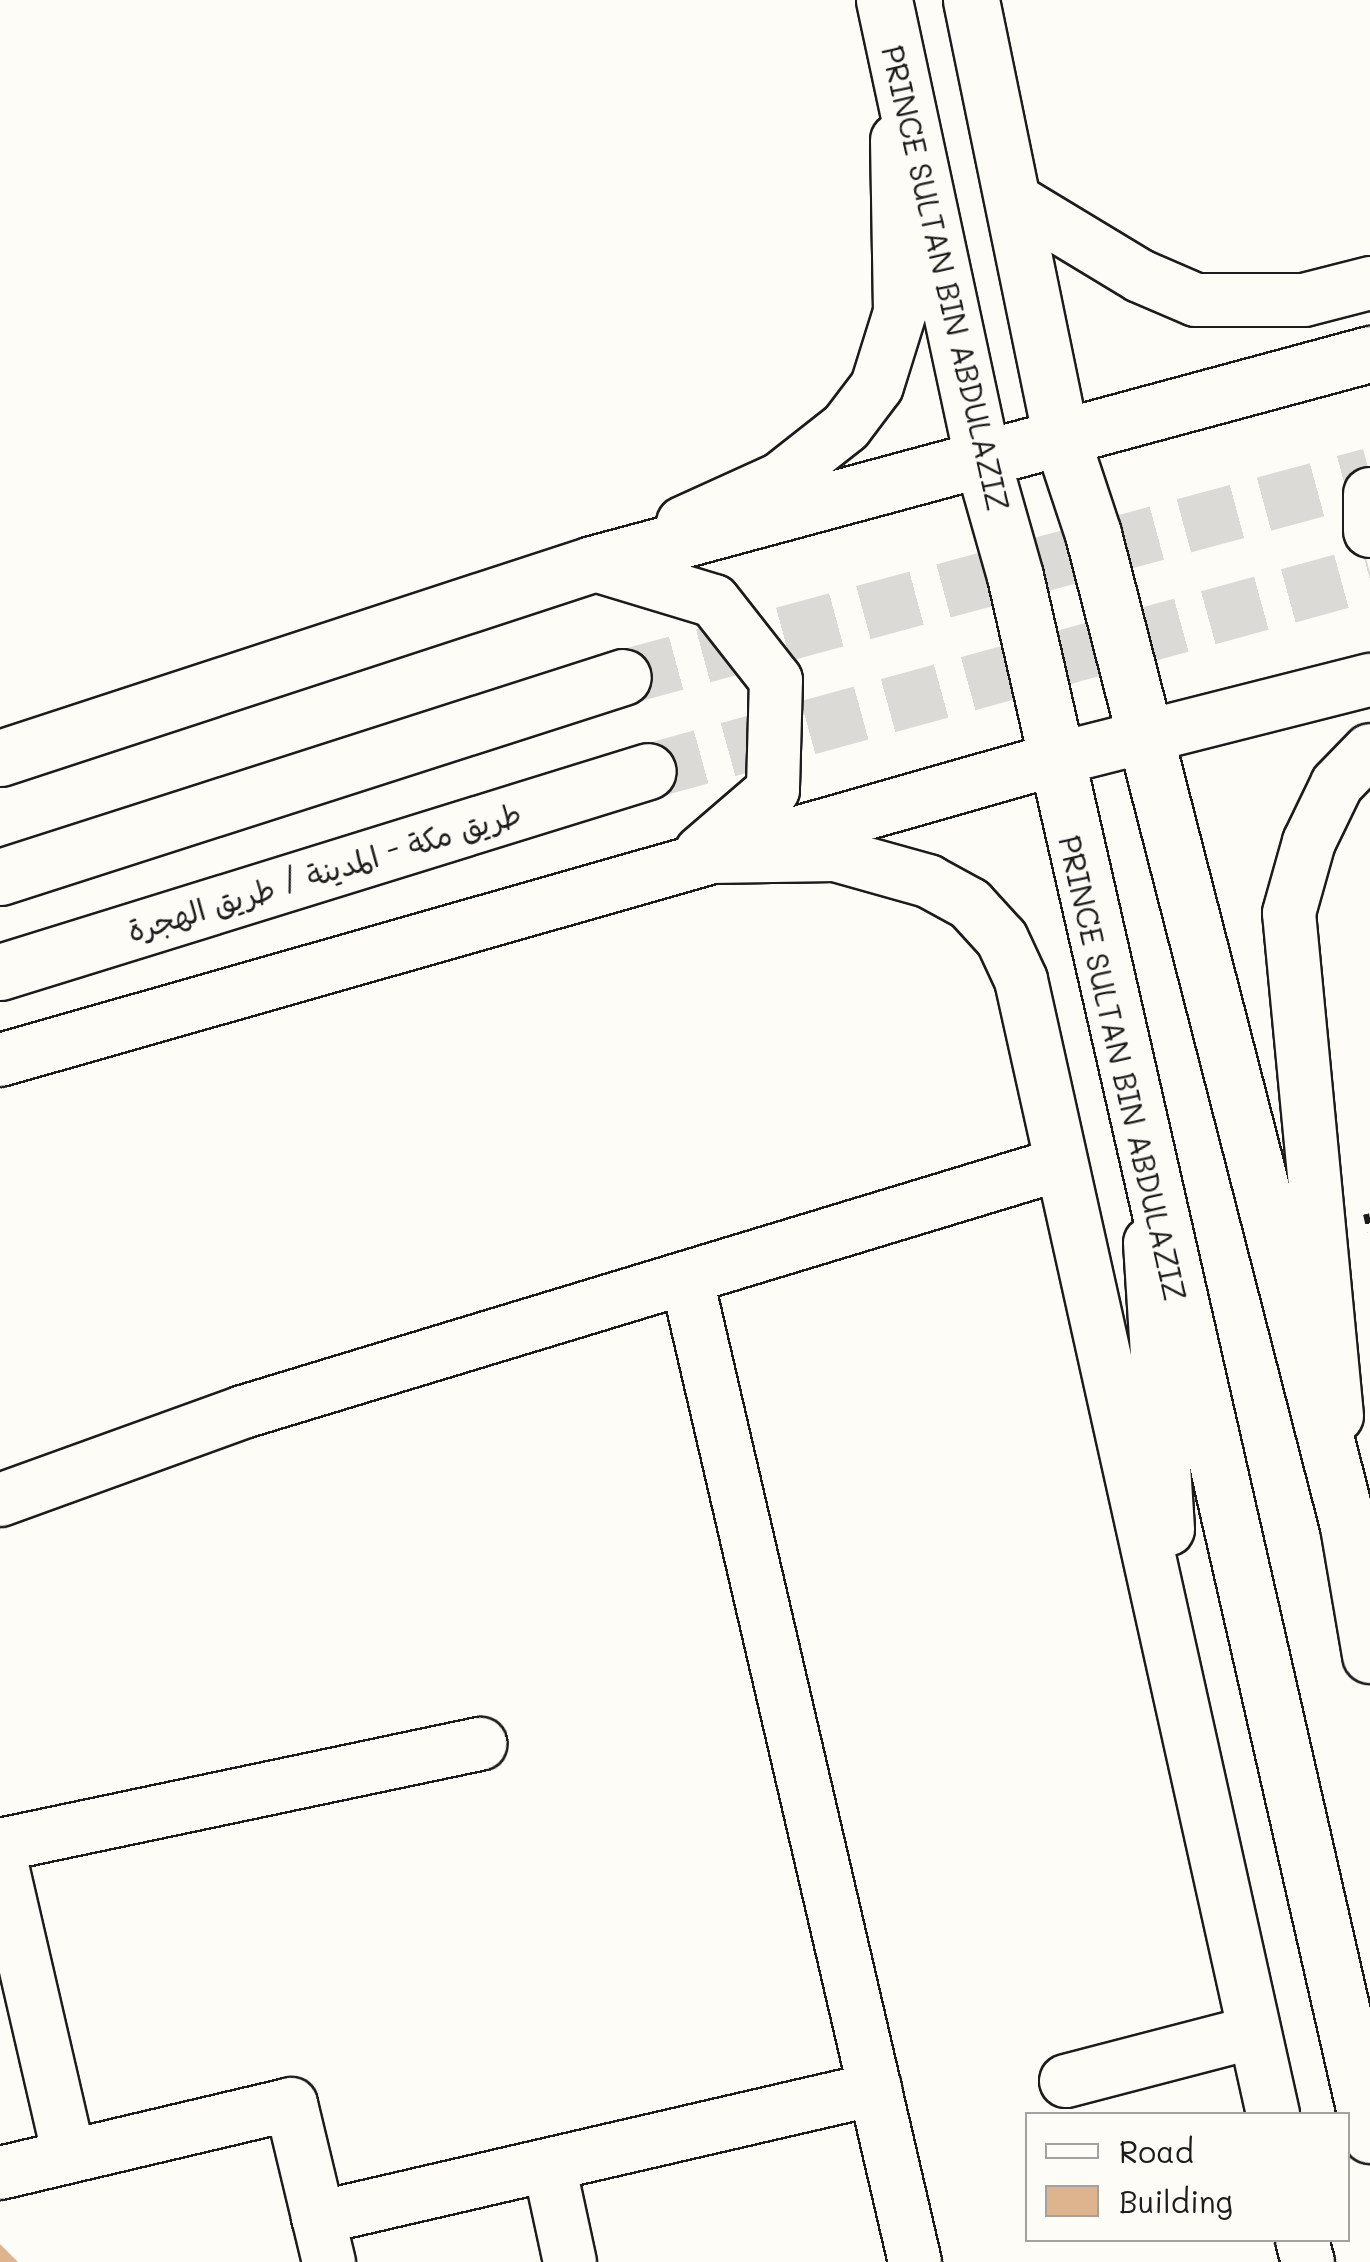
<!DOCTYPE html>
<html>
<head>
<meta charset="utf-8">
<style>
	body { margin:0 }
	#map { position:relative; width:1370px; height:2262px; overflow:hidden; background:#fdfcf7; font-family:Mali,"Playpen Sans Arabic",sans-serif }
	div>[style] { position:absolute }
	.building>* { inset:0; background:#ddb48e }
	.highway-tunnel>* { height:55px; margin-top:-27.5px; transform-origin:0; background:repeating-linear-gradient(90deg,#dbdad6 0 55px,transparent 0 83px) }
	.path>* { height:6px; margin-top:-3px; transform-origin:0; background:repeating-linear-gradient(90deg,#1c1c1c 0 10px,transparent 0 18px) }
	.roads { filter:drop-shadow(2px 0 #1c1c1c) drop-shadow(-2px 0 #1c1c1c) drop-shadow(0 2px #1c1c1c) drop-shadow(0 -2px #1c1c1c) }
	.minor>* { height:52px; margin:-26px; padding:0 26px; transform-origin:26px; border-radius:26px; background:#fdfcf7 }
	.major>* { height:55px; margin:-27.5px; padding:0 27.5px; transform-origin:27.5px; border-radius:27.5px; background:#fdfcf7 }
	.highway>* { height:55px; margin:-27.5px; padding:0 27.5px; transform-origin:27.5px; border-radius:27.5px; background:#fdfcf7 }
	span { translate:-50% -50%; white-space:nowrap; text-align:center; line-height:1.15; -webkit-text-stroke:8px #fdfcf7; paint-order:stroke }
	.street-label { font-size:30px; color:#1c1c1c }
	.legend { position:absolute; left:1025px; top:2112px; width:325px; height:130px; box-sizing:border-box; background:#fdfcf7; border:2px solid #a3a29f; margin:0; padding:12px 18px; list-style:none; font-size:30px; color:#1c1c1c }
	.legend li { display:flex; align-items:center; gap:20px; height:50px }
	.legend b { width:50px; border:2px solid #a3a29f }
</style>
</head>
<body>
<div id="map">
	<div class="building">
		<i style="clip-path:polygon(0 2244px,18px 2262px,0 2262px)"></i>
	</div>
	<div class="highway-tunnel">
		<i style="left:623px;top:677px;width:774px;rotate:-15.13deg"></i>
		<i style="left:648px;top:771px;width:749px;rotate:-15.34deg"></i>
	</div>
	<div class="path">
		<i style="left:1366px;top:1214px;width:18px;rotate:77deg"></i>
	</div>
	<div class="roads">
		<div class="minor">
			<i style="left:1016px;top:201px;width:145px;rotate:31.2deg"></i>
			<i style="left:1140px;top:276px;width:61px;rotate:23.2deg"></i>
			<i style="left:1196px;top:300px;width:108px"></i>
			<i style="left:1304px;top:300px;width:68px;rotate:-14.4deg"></i>
			<i style="left:1370px;top:494px;width:37px;rotate:90deg"></i>
			<i style="left:683px;top:523px;width:107px;rotate:-24.4deg"></i>
			<i style="left:780px;top:479px;width:84px;rotate:-38.2deg"></i>
			<i style="left:846px;top:427px;width:51px;rotate:-52.9deg"></i>
			<i style="left:877px;top:386px;width:77px;rotate:-72.7deg"></i>
			<i style="left:900px;top:312px;width:172px;rotate:-91deg"></i>
			<i style="left:592px;top:564px;width:127px;rotate:16.9deg"></i>
			<i style="left:714px;top:601px;width:100px;rotate:51.9deg"></i>
			<i style="left:776px;top:680px;width:110px;rotate:91.6deg"></i>
			<i style="left:773px;top:790px;width:95px;rotate:139.3deg"></i>
			<i style="left:710px;top:857px;width:125px;rotate:-0.9deg"></i>
			<i style="left:835px;top:855px;width:97px;rotate:15.6deg"></i>
			<i style="left:928px;top:881px;width:48px;rotate:28.7deg"></i>
			<i style="left:970px;top:904px;width:47px;rotate:47.6deg"></i>
			<i style="left:1002px;top:939px;width:45px;rotate:65.1deg"></i>
			<i style="left:1021px;top:980px;width:1162px;rotate:77.47deg"></i>
			<i style="left:0;top:1060px;width:1095px;rotate:-15.9deg"></i>
			<i style="left:1053px;top:760px;width:327px;rotate:-14.2deg"></i>
			<i style="left:1150px;top:1243px;width:287px;rotate:86.4deg"></i>
			<i style="left:687px;top:1280px;width:1008px;rotate:76.93deg"></i>
			<i style="left:1337px;top:1416px;width:505px;rotate:-95.45deg"></i>
			<i style="left:1289px;top:913px;width:74px;rotate:-74.3deg"></i>
			<i style="left:1309px;top:842px;width:64px;rotate:-64.2deg"></i>
			<i style="left:1337px;top:784px;width:47px;rotate:-45.9deg"></i>
			<i style="left:0;top:1500px;width:258px;rotate:-19.9deg"></i>
			<i style="left:243px;top:1412px;width:855px;rotate:-16.87deg"></i>
			<i style="left:0;top:1845px;width:491px;rotate:-11.9deg"></i>
			<i style="left:0;top:1857px;width:307px;rotate:77deg"></i>
			<i style="left:1066px;top:2081px;width:194px;rotate:-14.6deg"></i>
			<i style="left:549px;top:2165px;width:99px;rotate:77.8deg"></i>
			<i style="left:0;top:2173px;width:299px;rotate:-13.3deg"></i>
			<i style="left:291px;top:2104px;width:163px;rotate:76.5deg"></i>
			<i style="left:318px;top:2218px;width:572px;rotate:-13.04deg"></i>
			<i style="left:1302px;top:2240px;width:23px;rotate:75deg"></i>
		</div>
		<div class="major">
			<i style="left:884px;top:0;width:473px;rotate:77.9deg"></i>
			<i style="left:983px;top:463px;width:117px;rotate:74.2deg"></i>
			<i style="left:1015px;top:576px;width:1599px;rotate:77.17deg"></i>
			<i style="left:971px;top:0;width:443px;rotate:78.4deg"></i>
			<i style="left:1060px;top:434px;width:105px;rotate:71.7deg"></i>
			<i style="left:1093px;top:534px;width:1024px;rotate:75.58deg"></i>
			<i style="left:1348px;top:1526px;width:131px;rotate:80.3deg"></i>
			<i style="left:0;top:758px;width:623px;rotate:-18.14deg"></i>
			<i style="left:592px;top:564px;width:806px;rotate:-15.11deg"></i>
		</div>
		<div class="highway">
			<i style="left:0;top:877px;width:654px;rotate:-17.8deg"></i>
			<i style="left:0;top:972px;width:678px;rotate:-17.23deg"></i>
		</div>
	</div>
	<div class="street-label">
		<span style="left:946px;top:278px;rotate:77deg">PRINCE SULTAN BIN ABDULAZIZ</span>
		<span style="left:324px;top:871px;rotate:-17deg">طريق مكة - المدينة / طريق الهجرة</span>
		<span style="left:1123px;top:1068px;rotate:77deg">PRINCE SULTAN BIN ABDULAZIZ</span>
	</div>
	<ul class="legend">
	<li><b style="height:12px;background:#fdfcf7"></b>Road</li>
	<li><b style="height:28px;background:#ddb48e"></b>Building</li>
	</ul>
</div>
</body>
</html>
